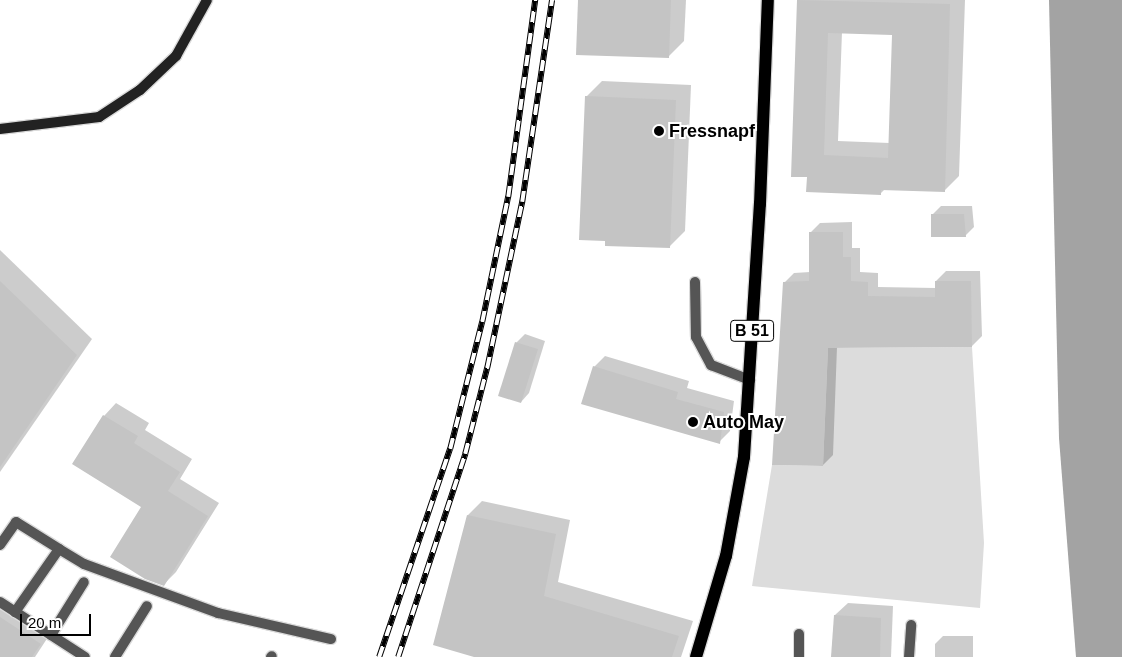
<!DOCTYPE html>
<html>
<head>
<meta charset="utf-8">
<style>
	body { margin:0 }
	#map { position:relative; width:1122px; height:657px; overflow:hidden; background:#fff; font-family:Arial,sans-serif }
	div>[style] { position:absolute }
	.green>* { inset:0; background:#dcdcdc }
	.water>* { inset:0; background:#a3a3a3 }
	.shadow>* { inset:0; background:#0003 }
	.building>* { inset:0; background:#c4c4c4 }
	.roads { filter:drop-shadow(1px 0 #dbdbdb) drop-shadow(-1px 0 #dbdbdb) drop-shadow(0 1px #dbdbdb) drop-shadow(0 -1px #dbdbdb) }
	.lane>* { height:10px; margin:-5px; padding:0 5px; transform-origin:5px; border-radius:5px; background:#555 }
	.street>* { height:10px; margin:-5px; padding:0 5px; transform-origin:5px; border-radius:5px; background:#555 }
	.secondary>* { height:10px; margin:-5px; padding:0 5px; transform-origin:5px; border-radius:5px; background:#222 }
	.primary>* { height:12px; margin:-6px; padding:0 6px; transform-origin:6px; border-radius:6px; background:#000 }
	.rail>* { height:5.5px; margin-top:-2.75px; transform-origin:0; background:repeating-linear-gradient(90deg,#fff 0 11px,#000 0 22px); box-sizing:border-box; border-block:1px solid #000 }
	.dots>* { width:14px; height:14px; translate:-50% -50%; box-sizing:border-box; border:2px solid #fff; border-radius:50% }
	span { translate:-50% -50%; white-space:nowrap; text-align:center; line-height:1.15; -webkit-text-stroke:4px #fff; paint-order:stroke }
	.shield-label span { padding:1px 4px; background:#fff; border:1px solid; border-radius:4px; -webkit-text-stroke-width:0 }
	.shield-label { font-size:16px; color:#000; font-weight:700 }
	.poi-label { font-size:18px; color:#000; font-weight:700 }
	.left { translate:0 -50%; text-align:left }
	.scale { position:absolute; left:20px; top:614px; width:71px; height:22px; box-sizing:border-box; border:2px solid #000; border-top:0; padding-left:6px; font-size:15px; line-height:18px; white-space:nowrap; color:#000; -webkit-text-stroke:4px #fff; paint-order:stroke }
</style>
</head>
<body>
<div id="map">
	<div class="green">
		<i style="clip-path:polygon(972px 347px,984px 543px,980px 608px,752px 586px,772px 465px,823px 466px,828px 348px)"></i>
	</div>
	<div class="water">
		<i style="clip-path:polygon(1049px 0,1122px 0,1122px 657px,1076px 657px,1059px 438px)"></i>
	</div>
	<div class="shadow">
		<i style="clip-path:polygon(579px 0,686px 0,684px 41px,668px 57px)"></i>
		<i style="clip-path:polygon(evenodd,798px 0,965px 0,959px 176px,944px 191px,885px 189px,880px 194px,808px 176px,798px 0,842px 32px,893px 33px,890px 143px,838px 141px,842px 32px)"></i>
		<i style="clip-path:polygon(602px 81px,691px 85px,685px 231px,669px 247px,586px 97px)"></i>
		<i style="clip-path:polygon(941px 206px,972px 206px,974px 227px,965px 236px,932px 215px)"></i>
		<i style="clip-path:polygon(852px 222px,852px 248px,860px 248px,860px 272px,878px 273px,878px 287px,936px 288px,936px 281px,946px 271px,980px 271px,982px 336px,972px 346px,837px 347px,833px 455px,823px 465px,784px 283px,794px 273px,810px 272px,810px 233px,820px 223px)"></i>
		<i style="clip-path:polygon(0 250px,92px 339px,0 472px)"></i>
		<i style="clip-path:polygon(525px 334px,545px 341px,529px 393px,521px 402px,516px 343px)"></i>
		<i style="clip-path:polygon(605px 356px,689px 381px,687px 388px,734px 401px,730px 431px,719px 442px,594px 367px)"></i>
		<i style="clip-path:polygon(116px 403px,149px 423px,145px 430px,192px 459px,180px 479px,219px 503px,176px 572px,164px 584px,142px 507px,104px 416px)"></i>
		<i style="clip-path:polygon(482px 501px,570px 520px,558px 582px,693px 621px,681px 657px,479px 657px,468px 515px)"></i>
		<i style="clip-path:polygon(0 600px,52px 631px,35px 657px,0 657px)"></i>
		<i style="clip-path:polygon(848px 603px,893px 606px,891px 657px,833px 657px,835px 615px)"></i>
		<i style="clip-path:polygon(943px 636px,973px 636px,973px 657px,935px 657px,935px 644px)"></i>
	</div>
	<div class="building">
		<i style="clip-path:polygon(578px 0,671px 0,669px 58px,576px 55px)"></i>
		<i style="clip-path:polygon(evenodd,797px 0,950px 4px,945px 192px,881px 190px,881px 195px,806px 192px,807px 177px,791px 177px,797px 0,828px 33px,892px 35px,888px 158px,824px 155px,828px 33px)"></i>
		<i style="clip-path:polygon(585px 96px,676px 100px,670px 248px,605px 246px,605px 241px,579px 240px)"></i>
		<i style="clip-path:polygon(931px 214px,964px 214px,966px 237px,931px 237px)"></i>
		<i style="clip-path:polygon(809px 232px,843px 232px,843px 257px,851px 257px,851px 281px,868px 282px,868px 296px,935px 297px,935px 281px,971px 281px,972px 347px,828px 348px,823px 466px,772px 465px,783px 282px,809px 281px)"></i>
		<i style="clip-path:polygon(0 281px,77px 355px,0 467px)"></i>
		<i style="clip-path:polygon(515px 342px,538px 349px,521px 403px,498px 396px)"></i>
		<i style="clip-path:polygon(593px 366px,678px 392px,676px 399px,724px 412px,720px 444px,581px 404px)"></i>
		<i style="clip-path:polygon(103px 415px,138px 436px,134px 443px,180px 472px,168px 491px,208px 516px,164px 586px,145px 579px,110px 557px,141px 507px,72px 464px)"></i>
		<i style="clip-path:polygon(467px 515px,556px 534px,544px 596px,679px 636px,672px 657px,474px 657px,433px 645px)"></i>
		<i style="clip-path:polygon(834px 615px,881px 618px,880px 657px,831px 657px)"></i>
		<i style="clip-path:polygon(0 617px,41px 644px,32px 657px,0 657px)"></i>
	</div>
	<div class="roads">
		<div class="lane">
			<i style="left:695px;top:282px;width:55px;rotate:89deg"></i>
			<i style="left:696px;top:337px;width:32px;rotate:62deg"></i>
			<i style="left:711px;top:365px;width:42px;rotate:21deg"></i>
			<i style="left:0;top:545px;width:28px;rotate:-55deg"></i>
			<i style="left:16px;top:522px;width:51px;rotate:32.1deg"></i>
			<i style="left:59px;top:549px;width:77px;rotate:124.9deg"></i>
			<i style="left:59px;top:549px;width:29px;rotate:31deg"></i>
			<i style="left:84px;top:564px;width:143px;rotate:20.1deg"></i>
			<i style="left:218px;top:613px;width:116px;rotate:13deg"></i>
			<i style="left:51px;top:635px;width:62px;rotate:-58.1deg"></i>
			<i style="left:115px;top:657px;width:60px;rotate:-57.9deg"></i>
			<i style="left:271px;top:657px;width:1px;rotate:-45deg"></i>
			<i style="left:799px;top:657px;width:23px;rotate:-90deg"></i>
			<i style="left:909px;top:657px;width:32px;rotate:-86deg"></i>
		</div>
		<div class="street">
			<i style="left:0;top:602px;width:101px;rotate:32.9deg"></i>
		</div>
		<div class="secondary">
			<i style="left:0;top:129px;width:100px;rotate:-6.9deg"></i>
			<i style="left:99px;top:117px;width:49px;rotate:-33.4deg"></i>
			<i style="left:140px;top:90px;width:50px;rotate:-43.4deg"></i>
			<i style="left:176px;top:56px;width:64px;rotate:-61deg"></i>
		</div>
		<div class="primary">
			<i style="left:696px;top:657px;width:105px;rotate:-73.5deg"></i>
			<i style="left:726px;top:556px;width:101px;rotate:-79.7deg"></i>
			<i style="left:744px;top:457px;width:254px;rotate:-86.4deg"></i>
			<i style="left:760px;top:204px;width:204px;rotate:-87.8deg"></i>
		</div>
	</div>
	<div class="rail">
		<i style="left:379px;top:657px;width:220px;rotate:-71.2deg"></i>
		<i style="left:450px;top:449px;width:131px;rotate:-75.9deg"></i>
		<i style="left:482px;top:322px;width:128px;rotate:-78.3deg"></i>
		<i style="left:508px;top:197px;width:199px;rotate:-82.2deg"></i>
		<i style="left:398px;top:657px;width:214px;rotate:-71.7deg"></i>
		<i style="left:465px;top:454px;width:89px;rotate:-75.7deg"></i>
		<i style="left:487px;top:368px;width:170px;rotate:-78.1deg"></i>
		<i style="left:522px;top:202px;width:204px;rotate:-81.6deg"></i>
	</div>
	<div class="dots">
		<i style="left:659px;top:131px;background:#000"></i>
		<i style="left:693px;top:422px;background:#000"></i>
	</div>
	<div class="shield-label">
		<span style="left:752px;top:331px">B 51</span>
	</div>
	<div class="poi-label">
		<span class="left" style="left:669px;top:131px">Fressnapf</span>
		<span class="left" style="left:703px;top:422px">Auto May</span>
	</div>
	<div class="scale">20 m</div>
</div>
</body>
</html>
